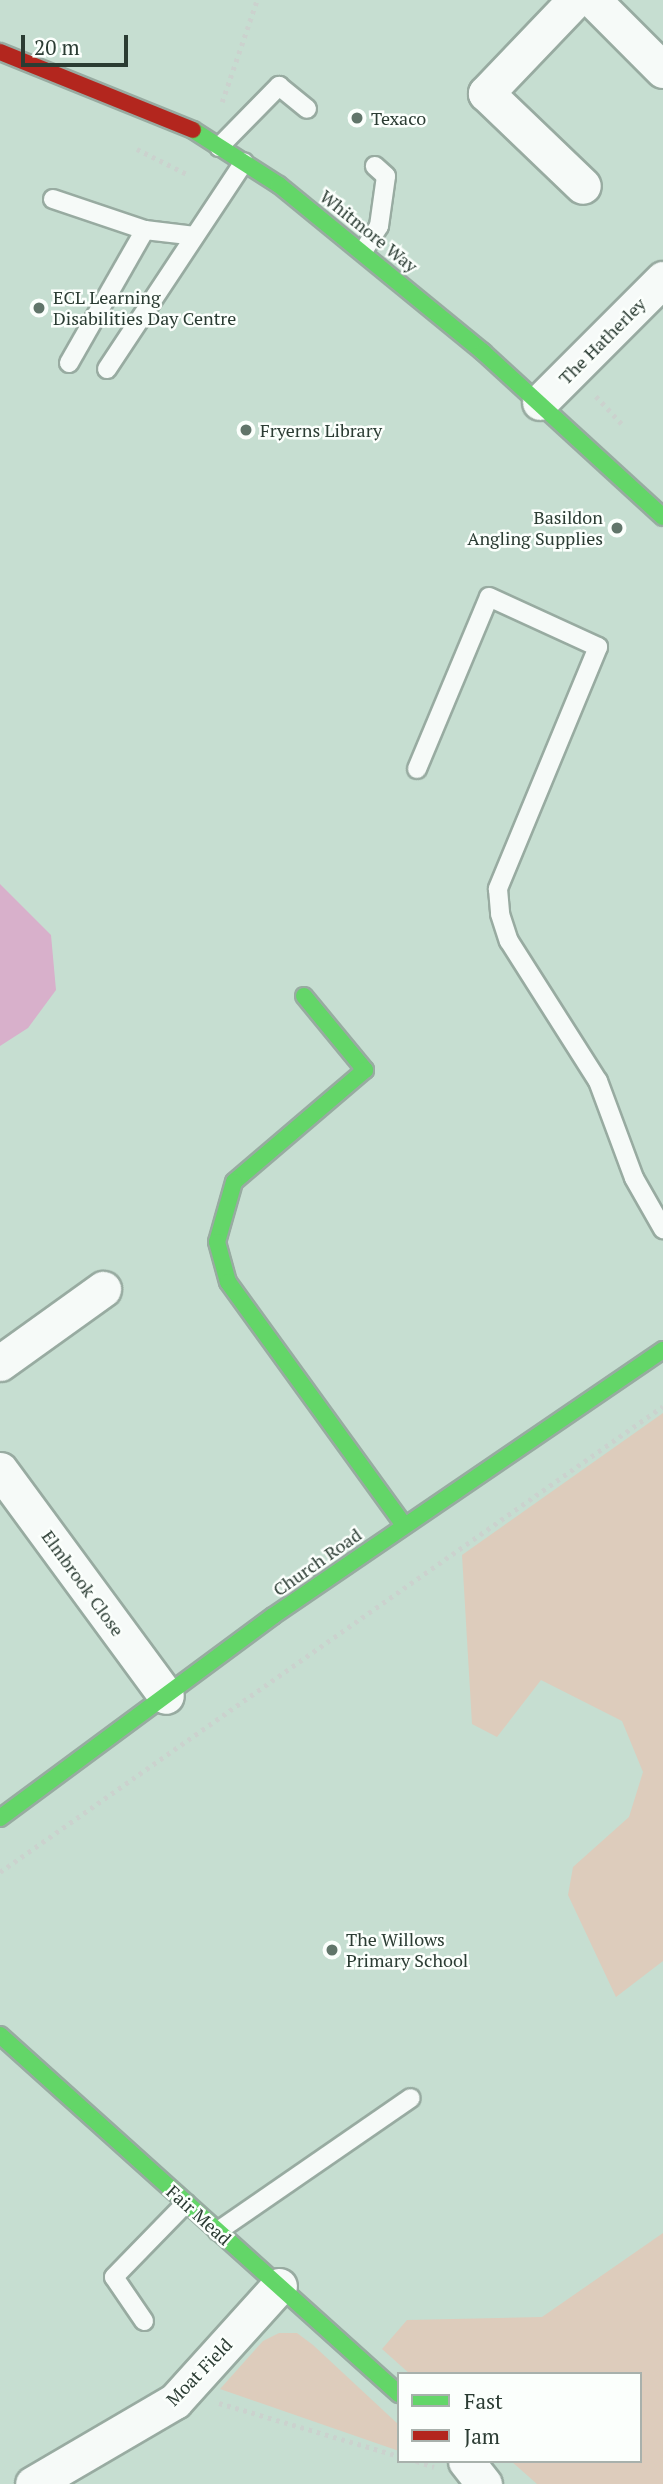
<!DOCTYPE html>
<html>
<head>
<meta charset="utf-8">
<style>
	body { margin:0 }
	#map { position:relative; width:663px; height:2484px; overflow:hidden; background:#c6ded1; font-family:"PT Serif",serif }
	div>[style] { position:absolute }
	.green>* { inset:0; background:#ddccbc }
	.water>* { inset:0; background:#d8b0cb }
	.path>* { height:4.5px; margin-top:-2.25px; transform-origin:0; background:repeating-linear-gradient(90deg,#cbd2ce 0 3.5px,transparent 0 8.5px) }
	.roads { filter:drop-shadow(2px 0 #98aba1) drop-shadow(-2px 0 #98aba1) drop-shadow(0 2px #98aba1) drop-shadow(0 -2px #98aba1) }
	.lane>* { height:18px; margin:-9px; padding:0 9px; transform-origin:9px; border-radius:9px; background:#f6faf8 }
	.street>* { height:35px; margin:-17.5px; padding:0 17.5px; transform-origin:17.5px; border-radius:17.5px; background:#f6faf8 }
	.fast>* { height:16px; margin:-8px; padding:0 8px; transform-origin:8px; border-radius:8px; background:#63d668 }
	.jam>* { height:16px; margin:-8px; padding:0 8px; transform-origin:8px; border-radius:8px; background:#b3261e }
	.dots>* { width:19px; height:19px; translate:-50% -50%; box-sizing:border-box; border:4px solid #fbfffc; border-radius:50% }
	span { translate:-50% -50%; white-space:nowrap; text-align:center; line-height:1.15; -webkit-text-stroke:5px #fbfffc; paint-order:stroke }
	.poi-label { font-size:18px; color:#2b3c33 }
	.left { translate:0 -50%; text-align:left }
	.right { translate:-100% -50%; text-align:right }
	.street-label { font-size:18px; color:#2b3c33 }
	.legend { position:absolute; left:397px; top:2372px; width:245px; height:91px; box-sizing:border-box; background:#fbfffc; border:2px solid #a8b1ac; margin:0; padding:9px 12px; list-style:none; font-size:21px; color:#2b3c33 }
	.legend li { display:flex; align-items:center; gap:14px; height:35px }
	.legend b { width:35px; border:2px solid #a8b1ac }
	.scale { position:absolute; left:21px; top:35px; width:107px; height:32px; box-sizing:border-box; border:4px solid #2b3c33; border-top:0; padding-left:9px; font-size:21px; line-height:24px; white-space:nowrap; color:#2b3c33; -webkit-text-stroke:5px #fbfffc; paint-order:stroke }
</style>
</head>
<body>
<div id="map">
	<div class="green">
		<i style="clip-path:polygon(663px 1413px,663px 1961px,616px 1997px,568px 1895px,573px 1867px,629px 1817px,643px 1772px,622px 1721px,541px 1680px,497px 1737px,472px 1724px,462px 1555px)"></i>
		<i style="clip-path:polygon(663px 2233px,663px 2484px,537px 2484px,511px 2461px,640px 2461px,640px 2374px,410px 2374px,382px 2349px,407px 2320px,542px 2317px)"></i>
		<i style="clip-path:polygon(279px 2333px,297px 2333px,313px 2345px,399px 2425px,399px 2451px,220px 2389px,263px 2341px)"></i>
	</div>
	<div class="water">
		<i style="clip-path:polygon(0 884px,51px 935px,56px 990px,28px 1028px,0 1046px)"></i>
	</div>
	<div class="path">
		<i style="left:222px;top:102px;width:108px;rotate:-71.1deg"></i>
		<i style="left:137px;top:149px;width:58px;rotate:26.6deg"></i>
		<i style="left:596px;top:396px;width:40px;rotate:47deg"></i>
		<i style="left:0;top:1872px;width:810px;rotate:-35.1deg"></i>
		<i style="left:219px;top:2403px;width:188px;rotate:16.4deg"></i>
		<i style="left:416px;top:2461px;width:19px;rotate:18deg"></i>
	</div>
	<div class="roads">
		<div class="lane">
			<i style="left:219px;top:147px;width:86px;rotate:-45.5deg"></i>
			<i style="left:279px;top:86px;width:36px;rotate:39deg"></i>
			<i style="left:53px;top:199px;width:97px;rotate:18.6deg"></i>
			<i style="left:145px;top:230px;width:50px;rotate:6.8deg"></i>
			<i style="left:364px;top:250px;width:28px;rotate:-58deg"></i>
			<i style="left:379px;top:226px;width:50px;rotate:-82deg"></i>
			<i style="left:386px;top:176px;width:15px;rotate:-138deg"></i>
			<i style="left:69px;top:363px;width:153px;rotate:-60.3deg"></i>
			<i style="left:107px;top:369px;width:248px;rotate:-56.5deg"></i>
			<i style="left:417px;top:769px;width:186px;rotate:-67.3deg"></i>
			<i style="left:489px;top:597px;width:120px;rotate:24.6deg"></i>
			<i style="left:598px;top:647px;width:262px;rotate:112.5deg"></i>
			<i style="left:498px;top:889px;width:25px;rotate:85deg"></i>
			<i style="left:500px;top:914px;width:28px;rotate:72deg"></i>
			<i style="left:509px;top:941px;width:166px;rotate:57.6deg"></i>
			<i style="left:598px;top:1081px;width:103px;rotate:69.6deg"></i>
			<i style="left:634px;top:1178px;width:59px;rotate:60.4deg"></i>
			<i style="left:218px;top:2231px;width:234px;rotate:-34.6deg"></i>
			<i style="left:144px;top:2321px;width:53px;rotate:-124.3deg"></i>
			<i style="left:114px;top:2277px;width:103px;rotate:-45.8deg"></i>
		</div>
		<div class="street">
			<i style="left:575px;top:0;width:129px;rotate:133.7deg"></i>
			<i style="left:486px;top:93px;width:134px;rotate:43.8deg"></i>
			<i style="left:593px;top:0;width:99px;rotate:45deg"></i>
			<i style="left:540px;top:402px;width:174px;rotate:-45deg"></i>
			<i style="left:0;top:1363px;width:127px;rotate:-35.7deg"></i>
			<i style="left:0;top:1470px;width:280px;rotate:53.7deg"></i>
			<i style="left:466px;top:2461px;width:29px;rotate:52deg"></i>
			<i style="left:33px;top:2484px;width:164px;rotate:-30.3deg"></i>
			<i style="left:175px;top:2401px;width:155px;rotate:-47.9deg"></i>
		</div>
		<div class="fast">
			<i style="left:193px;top:130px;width:102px;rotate:32.6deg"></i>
			<i style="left:279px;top:185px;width:264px;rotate:39.3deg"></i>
			<i style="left:483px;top:352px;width:244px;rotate:42.5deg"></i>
			<i style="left:304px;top:996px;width:96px;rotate:50.5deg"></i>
			<i style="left:365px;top:1070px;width:172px;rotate:139.5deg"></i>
			<i style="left:234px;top:1182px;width:62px;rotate:105.8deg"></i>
			<i style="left:217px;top:1242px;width:41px;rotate:74.6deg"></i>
			<i style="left:228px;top:1282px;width:300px;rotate:54.1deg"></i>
			<i style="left:0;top:1818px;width:340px;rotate:-36.5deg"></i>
			<i style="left:273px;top:1616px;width:472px;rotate:-34.3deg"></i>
			<i style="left:0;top:2035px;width:537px;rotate:41.98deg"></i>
		</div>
		<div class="jam">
			<i style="left:0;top:52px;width:208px;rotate:22deg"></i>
		</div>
	</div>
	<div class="dots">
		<i style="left:357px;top:118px;background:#61756a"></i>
		<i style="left:39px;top:308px;background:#61756a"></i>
		<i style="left:246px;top:430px;background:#61756a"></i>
		<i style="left:617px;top:528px;background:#61756a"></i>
		<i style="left:332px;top:1950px;background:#61756a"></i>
	</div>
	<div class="poi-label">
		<span class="left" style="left:371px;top:118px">Texaco</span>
		<span class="left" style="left:53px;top:308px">ECL Learning<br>Disabilities Day Centre</span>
		<span class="left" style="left:260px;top:430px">Fryerns Library</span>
		<span class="right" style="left:603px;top:528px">Basildon<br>Angling Supplies</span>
		<span class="left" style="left:346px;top:1950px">The Willows<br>Primary School</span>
	</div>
	<div class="street-label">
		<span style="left:369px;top:231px;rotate:39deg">Whitmore Way</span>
		<span style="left:602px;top:341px;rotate:-45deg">The Hatherley</span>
		<span style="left:317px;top:1562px;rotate:-35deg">Church Road</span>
		<span style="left:83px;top:1583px;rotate:54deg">Elmbrook Close</span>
		<span style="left:199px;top:2215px;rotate:42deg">Fair Mead</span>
		<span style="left:199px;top:2372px;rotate:-46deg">Moat Field</span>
	</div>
	<ul class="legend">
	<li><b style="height:9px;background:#63d668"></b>Fast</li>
	<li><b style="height:9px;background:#b3261e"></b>Jam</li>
	</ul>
	<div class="scale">20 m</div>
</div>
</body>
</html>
